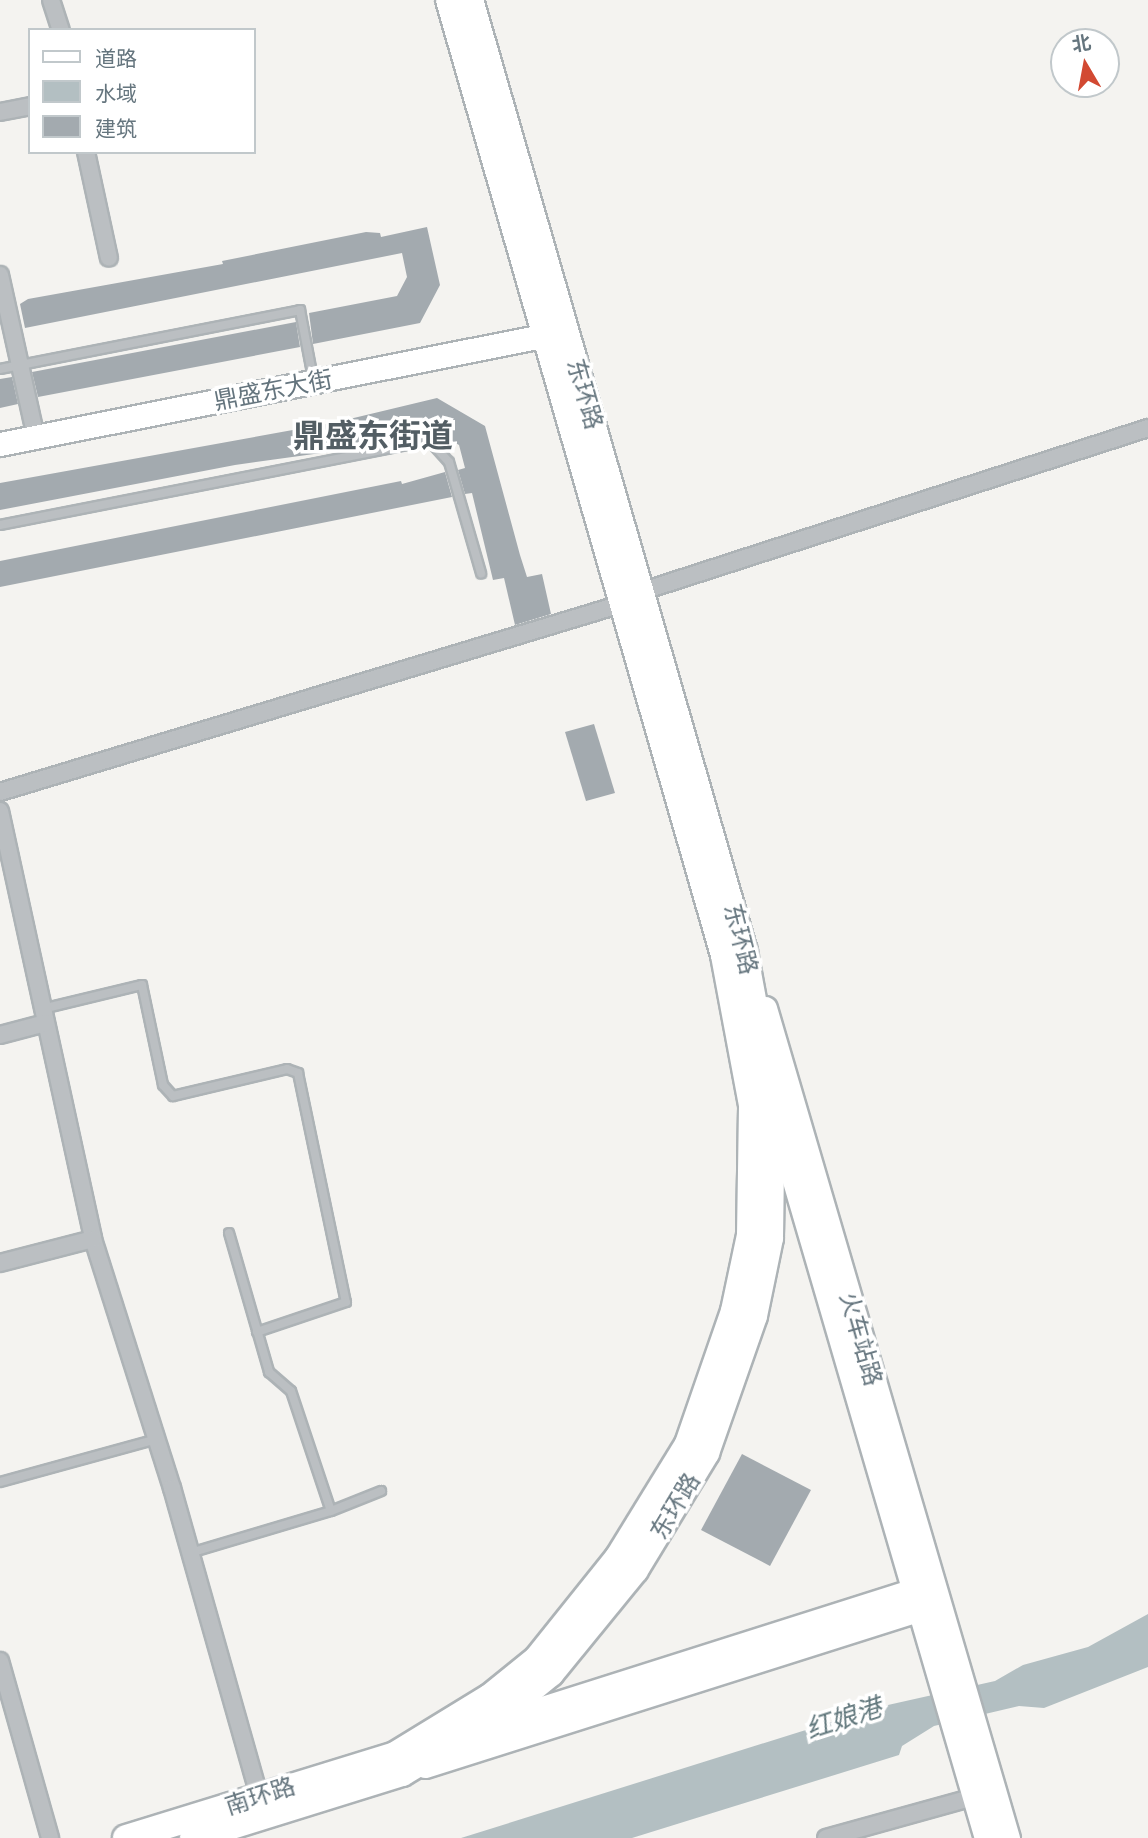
<!DOCTYPE html>
<html>
<head>
<meta charset="utf-8">
<style>
	body { margin:0 }
	#map { position:relative; width:1148px; height:1838px; overflow:hidden; background:#f4f3f0; font-family:Helvetica,"Noto Sans SC",sans-serif }
	div>[style] { position:absolute }
	.water>* { inset:0; background:#b3bfc2 }
	.building>* { inset:0; background:#a3aaaf }
	.roads { filter:drop-shadow(2px 0 #adb3b6) drop-shadow(-2px 0 #adb3b6) drop-shadow(0 2px #adb3b6) drop-shadow(0 -2px #adb3b6) }
	.lane>* { height:8px; margin:-4px; padding:0 4px; transform-origin:4px; border-radius:4px; background:#bbbfc2 }
	.street>* { height:16px; margin:-8px; padding:0 8px; transform-origin:8px; border-radius:8px; background:#bbbfc2 }
	.secondary>* { height:23px; margin:-11.5px; padding:0 11.5px; transform-origin:11.5px; border-radius:11.5px; background:#fff }
	.primary>* { height:26px; margin:-13px; padding:0 13px; transform-origin:13px; border-radius:13px; background:#fff }
	span { translate:-50% -50%; white-space:nowrap; text-align:center; line-height:1.15; -webkit-text-stroke:7px #fff; paint-order:stroke }
	.street-label { font-size:24px; color:#65757e }
	.water-label { font-size:26px; color:#61777c; font-style:italic }
	.district-label { font-size:32px; color:#535e64; font-weight:700 }
	.legend { position:absolute; left:28px; top:28px; width:228px; height:126px; box-sizing:border-box; background:#fff; border:2px solid #c1c8cb; margin:0; padding:9px 12px; list-style:none; font-size:21px; color:#65757e }
	.legend li { display:flex; align-items:center; gap:14px; height:35px }
	.legend b { width:35px; border:2px solid #c1c8cb }
	.north { position:absolute; left:1050px; top:28px; width:70px; height:70px; box-sizing:border-box; background:#fff; border:2px solid #c1c8cb; border-radius:50%; rotate:350deg; font-size:19px; font-weight:700; line-height:28px; text-align:center; color:#65757e }
	.north::after { content:''; display:block; margin:auto; width:24px; height:32px; background:#d24932; clip-path:polygon(50% 0,100% 100%,50% 72%,0 100%) }
</style>
</head>
<body>
<div id="map">
	<div class="water">
		<i style="clip-path:polygon(1148px 1614px,1148px 1667px,1044px 1708px,1019px 1706px,934px 1726px,902px 1746px,899px 1755px,632px 1838px,461px 1838px,879px 1707px,995px 1681px,1023px 1665px,1088px 1647px)"></i>
	</div>
	<div class="building">
		<i style="clip-path:polygon(427px 227px,440px 285px,420px 323px,313px 344px,309px 313px,397px 296px,407px 277px,402px 253px,25px 328px,20px 304px,28px 299px,223px 264px,222px 261px,366px 232px,380px 233px,381px 237px)"></i>
		<i style="clip-path:polygon(296px 322px,300px 347px,38px 397px,32px 372px)"></i>
		<i style="clip-path:polygon(12px 377px,18px 404px,0 408px,0 379px)"></i>
		<i style="clip-path:polygon(437px 398px,485px 426px,520px 555px,527px 577px,542px 574px,551px 614px,515px 625px,504px 578px,493px 580px,472px 493px,465px 494px,458px 470px,465px 468px,459px 445px,433px 430px,343px 450px,235px 465px,0 510px,0 483px,337px 422px)"></i>
		<i style="clip-path:polygon(445px 472px,452px 497px,0 587px,0 561px,401px 481px,402px 484px)"></i>
		<i style="clip-path:polygon(594px 724px,615px 793px,586px 801px,565px 732px)"></i>
		<i style="clip-path:polygon(742px 1454px,811px 1490px,770px 1566px,701px 1530px)"></i>
	</div>
	<div class="roads">
		<div class="lane">
			<i style="left:0;top:369px;width:306px;rotate:-11.1deg"></i>
			<i style="left:300px;top:310px;width:69px;rotate:79.2deg"></i>
			<i style="left:0;top:525px;width:438px;rotate:-11.1deg"></i>
			<i style="left:430px;top:441px;width:28px;rotate:48deg"></i>
			<i style="left:449px;top:462px;width:116px;rotate:73.9deg"></i>
			<i style="left:42px;top:1009px;width:103px;rotate:-13.5deg"></i>
			<i style="left:142px;top:985px;width:102px;rotate:78.1deg"></i>
			<i style="left:163px;top:1085px;width:15px;rotate:48deg"></i>
			<i style="left:173px;top:1096px;width:117px;rotate:-13.3deg"></i>
			<i style="left:287px;top:1069px;width:12px;rotate:20deg"></i>
			<i style="left:298px;top:1073px;width:234px;rotate:78.2deg"></i>
			<i style="left:346px;top:1302px;width:94px;rotate:161.4deg"></i>
			<i style="left:229px;top:1233px;width:145px;rotate:73.9deg"></i>
			<i style="left:269px;top:1372px;width:29px;rotate:41deg"></i>
			<i style="left:291px;top:1391px;width:126px;rotate:71.6deg"></i>
			<i style="left:0;top:1482px;width:163px;rotate:-15.3deg"></i>
			<i style="left:190px;top:1553px;width:147px;rotate:-16.6deg"></i>
			<i style="left:331px;top:1511px;width:54px;rotate:-21.8deg"></i>
		</div>
		<div class="street">
			<i style="left:51px;top:0;width:32px;rotate:72deg"></i>
			<i style="left:0;top:112px;width:31px;rotate:-11deg"></i>
			<i style="left:86px;top:152px;width:108px;rotate:77.8deg"></i>
			<i style="left:0;top:275px;width:166px;rotate:77.5deg"></i>
			<i style="left:643px;top:591px;width:531px;rotate:-17.89deg"></i>
			<i style="left:0;top:792px;width:653px;rotate:-16.83deg"></i>
			<i style="left:0;top:811px;width:438px;rotate:77.7deg"></i>
			<i style="left:93px;top:1239px;width:261px;rotate:72.4deg"></i>
			<i style="left:172px;top:1488px;width:320px;rotate:74.2deg"></i>
			<i style="left:0;top:1035px;width:47px;rotate:-14.9deg"></i>
			<i style="left:0;top:1263px;width:96px;rotate:-14.5deg"></i>
			<i style="left:0;top:1661px;width:184px;rotate:74.2deg"></i>
			<i style="left:826px;top:1838px;width:154px;rotate:-15.5deg"></i>
		</div>
		<div class="secondary">
			<i style="left:0;top:444px;width:558px;rotate:-11.27deg"></i>
			<i style="left:765px;top:1008px;width:865px;rotate:73.68deg"></i>
			<i style="left:776px;top:1119px;width:749px;rotate:73.72deg"></i>
			<i style="left:492px;top:1724px;width:456px;rotate:-17.6deg"></i>
			<i style="left:425px;top:1766px;width:533px;rotate:-17.58deg"></i>
		</div>
		<div class="primary">
			<i style="left:126px;top:1838px;width:282px;rotate:-17.1deg"></i>
			<i style="left:395px;top:1755px;width:111px;rotate:-31.4deg"></i>
			<i style="left:490px;top:1697px;width:60px;rotate:-39deg"></i>
			<i style="left:537px;top:1659px;width:129px;rotate:-51.3deg"></i>
			<i style="left:618px;top:1558px;width:134px;rotate:-58.4deg"></i>
			<i style="left:688px;top:1444px;width:141px;rotate:-70.9deg"></i>
			<i style="left:734px;top:1311px;width:78px;rotate:-78.1deg"></i>
			<i style="left:750px;top:1235px;width:130px;rotate:-89.1deg"></i>
			<i style="left:752px;top:1105px;width:153px;rotate:-100.6deg"></i>
			<i style="left:724px;top:955px;width:994px;rotate:-106.06deg"></i>
			<i style="left:193px;top:1838px;width:219px;rotate:-17.3deg"></i>
			<i style="left:402px;top:1773px;width:117px;rotate:-31deg"></i>
			<i style="left:502px;top:1713px;width:63px;rotate:-39.2deg"></i>
			<i style="left:551px;top:1673px;width:133px;rotate:-50.8deg"></i>
			<i style="left:635px;top:1570px;width:137px;rotate:-58.7deg"></i>
			<i style="left:706px;top:1453px;width:145px;rotate:-70.7deg"></i>
			<i style="left:754px;top:1316px;width:80px;rotate:-78.4deg"></i>
			<i style="left:770px;top:1238px;width:136px;rotate:-89.2deg"></i>
			<i style="left:772px;top:1102px;width:154px;rotate:-100.5deg"></i>
			<i style="left:744px;top:951px;width:990px;rotate:-106.07deg"></i>
		</div>
	</div>
	<div class="street-label">
		<span style="left:273px;top:390px;rotate:-11deg">鼎盛东大街</span>
		<span style="left:585px;top:394px;rotate:74deg">东环路</span>
		<span style="left:741px;top:939px;rotate:76deg">东环路</span>
		<span style="left:861px;top:1339px;rotate:74deg">火车站路</span>
		<span style="left:675px;top:1506px;rotate:-59deg">东环路</span>
		<span style="left:260px;top:1796px;rotate:-18deg">南环路</span>
	</div>
	<div class="water-label">
		<span style="left:844px;top:1719px;rotate:-18deg">红娘港</span>
	</div>
	<div class="district-label">
		<span style="left:373px;top:436px">鼎盛东街道</span>
	</div>
	<ul class="legend">
	<li><b style="height:9px;background:#fff"></b>道路</li>
	<li><b style="height:19px;background:#b3bfc2"></b>水域</li>
	<li><b style="height:19px;background:#a3aaaf"></b>建筑</li>
	</ul>
	<div class="north">北</div>
</div>
</body>
</html>
